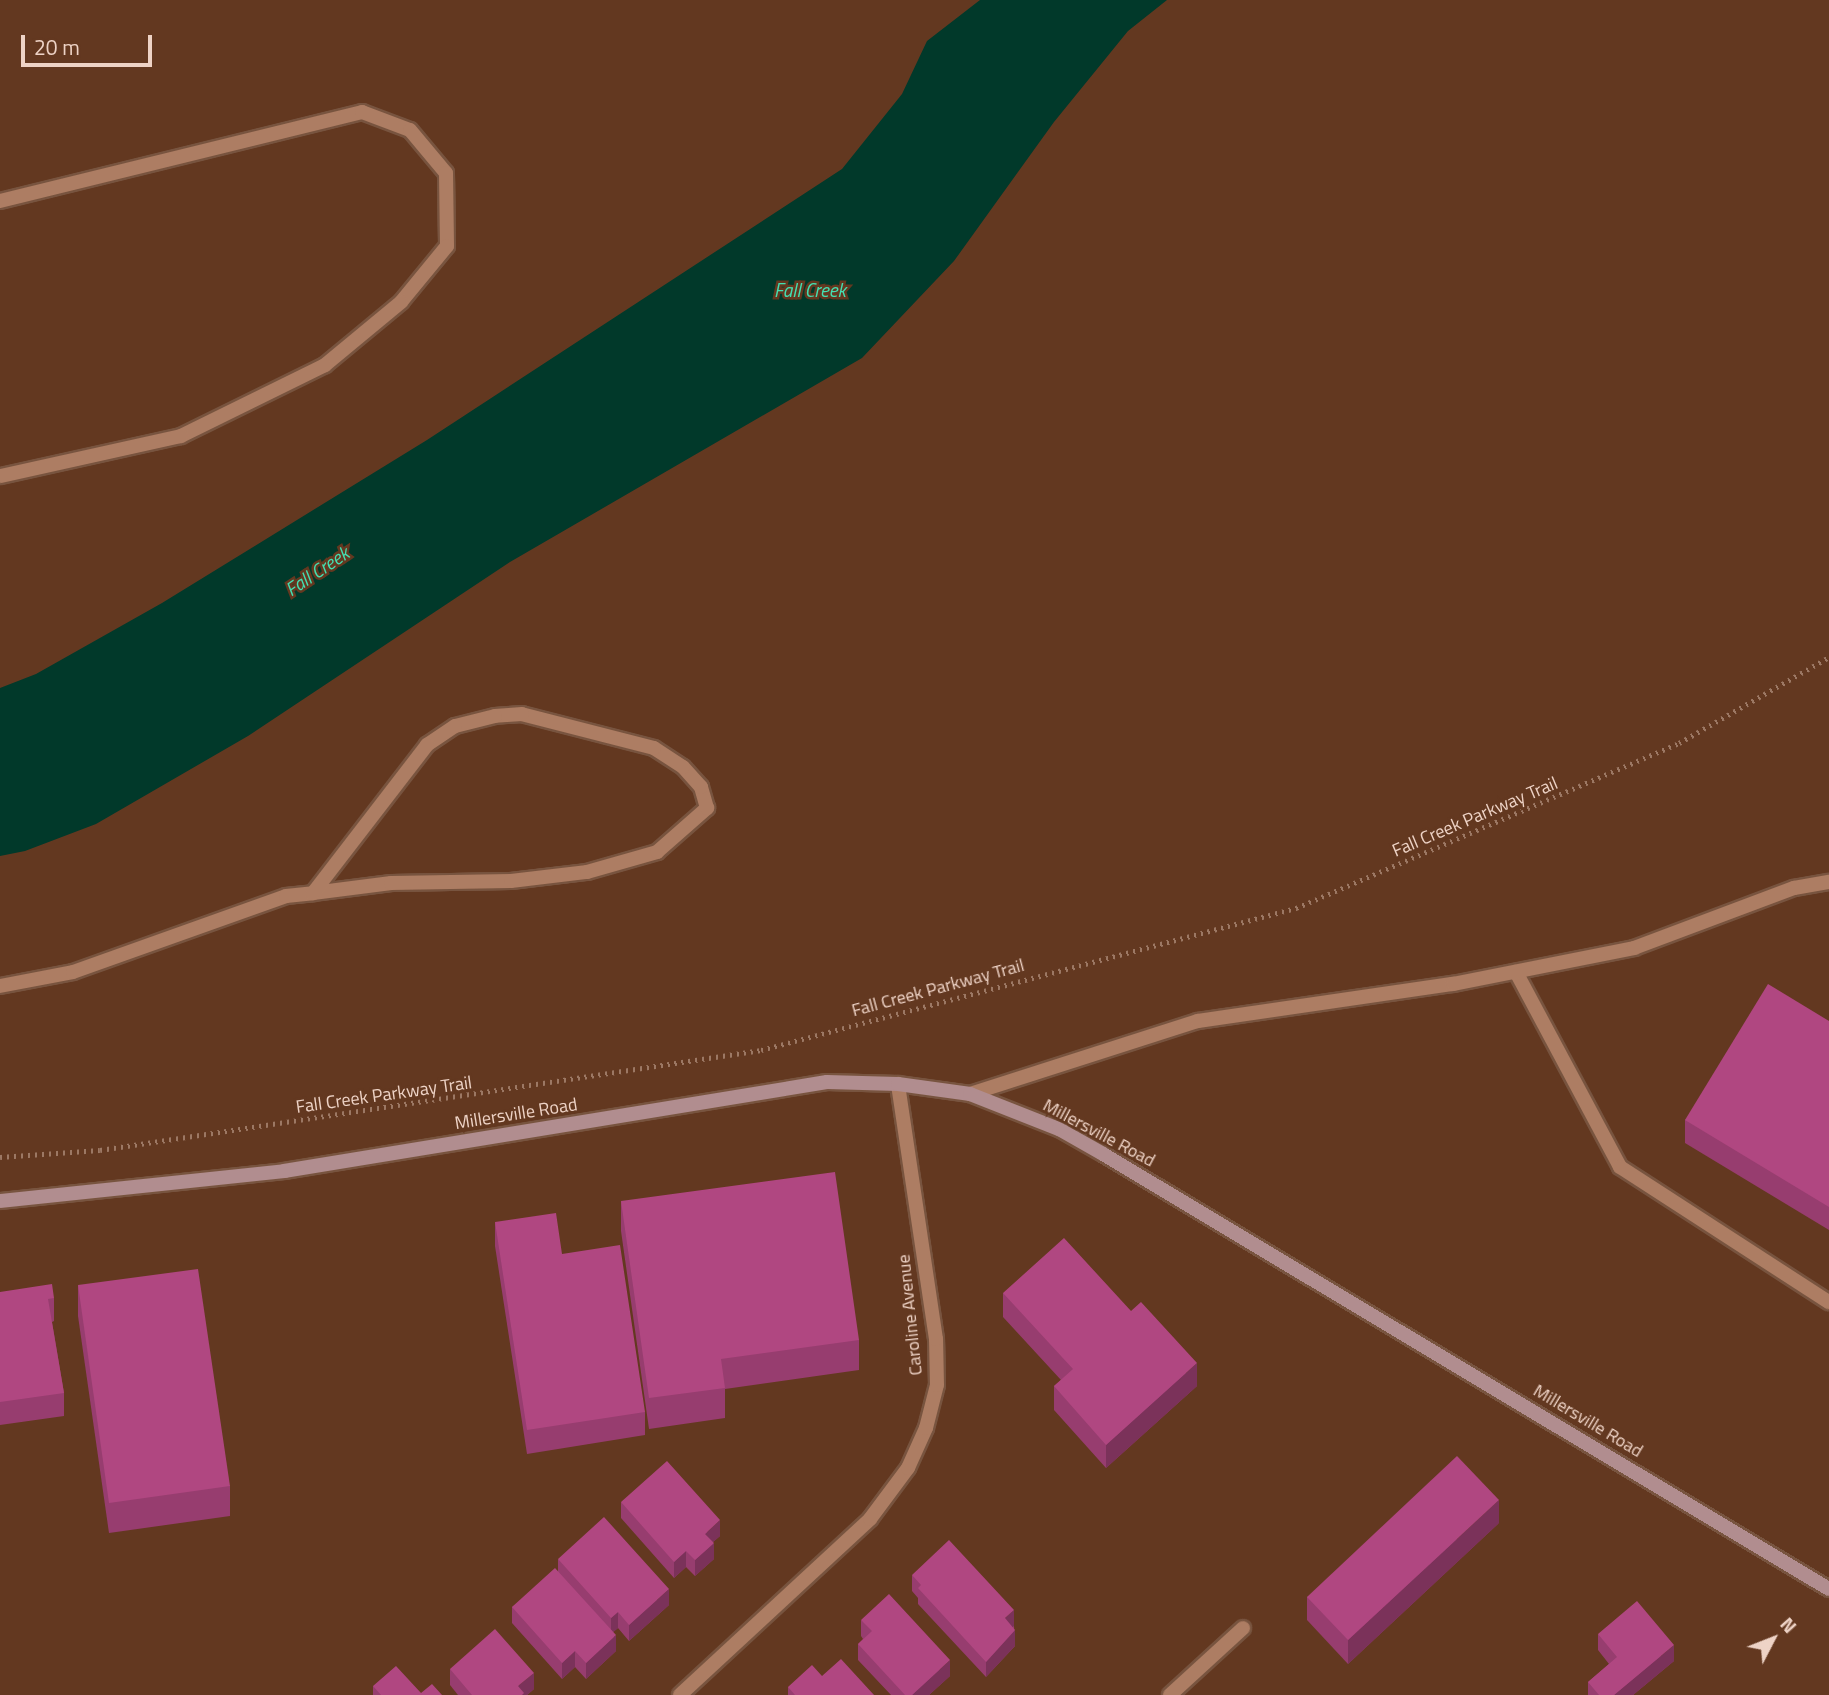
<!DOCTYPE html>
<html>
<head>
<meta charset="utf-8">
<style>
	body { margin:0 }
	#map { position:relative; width:1829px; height:1695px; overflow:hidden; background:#633820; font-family:"Titillium Web",sans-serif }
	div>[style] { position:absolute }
	.water>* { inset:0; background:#01392a }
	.path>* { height:4.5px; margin-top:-2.25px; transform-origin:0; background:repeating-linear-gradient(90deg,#9c7864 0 2px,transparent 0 7px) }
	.roads { filter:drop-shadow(2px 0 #78543f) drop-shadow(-2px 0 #78543f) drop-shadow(0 2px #78543f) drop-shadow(0 -2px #78543f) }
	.lane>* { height:14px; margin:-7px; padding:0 7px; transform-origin:7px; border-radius:7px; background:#ad7d63 }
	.street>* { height:14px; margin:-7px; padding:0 7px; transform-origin:7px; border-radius:7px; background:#ad7d63 }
	.secondary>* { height:14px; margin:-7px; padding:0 7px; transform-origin:7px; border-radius:7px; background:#b18d8f }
	.wall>* { inset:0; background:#973d6f }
	.shaded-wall>* { inset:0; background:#7b325a }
	.building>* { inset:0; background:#b04781 }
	span { translate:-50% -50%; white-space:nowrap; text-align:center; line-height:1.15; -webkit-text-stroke:5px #633820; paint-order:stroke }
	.street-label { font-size:18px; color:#eed3c6 }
	.water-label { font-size:19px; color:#43e0b2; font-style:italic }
	.north { position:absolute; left:1738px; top:1604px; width:70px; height:70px; -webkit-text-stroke:5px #633820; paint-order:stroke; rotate:48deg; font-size:19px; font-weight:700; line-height:28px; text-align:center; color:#eed3c6 }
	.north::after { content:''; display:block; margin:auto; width:24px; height:32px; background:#eed3c6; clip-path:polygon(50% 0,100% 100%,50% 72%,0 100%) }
	.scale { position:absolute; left:21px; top:35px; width:131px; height:32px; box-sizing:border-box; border:4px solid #eed3c6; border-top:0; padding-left:9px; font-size:21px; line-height:24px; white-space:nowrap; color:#eed3c6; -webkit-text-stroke:5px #633820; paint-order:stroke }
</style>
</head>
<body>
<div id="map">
	<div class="water">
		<i style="clip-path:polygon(980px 0,1167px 0,1128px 31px,1054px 122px,954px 261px,862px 358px,510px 562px,248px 736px,96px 824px,25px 851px,0 856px,0 688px,36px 674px,162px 603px,427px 440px,842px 169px,902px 94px,927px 41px)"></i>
	</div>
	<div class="path">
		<i style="left:0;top:1157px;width:100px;rotate:-4deg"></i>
		<i style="left:100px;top:1150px;width:669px;rotate:-8.6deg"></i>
		<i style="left:761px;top:1050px;width:554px;rotate:-14.86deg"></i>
		<i style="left:1296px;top:908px;width:417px;rotate:-23.3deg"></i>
		<i style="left:1679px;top:743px;width:173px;rotate:-29.8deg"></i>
	</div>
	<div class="roads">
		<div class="lane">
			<i style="left:0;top:201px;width:373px;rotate:-13.8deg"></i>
			<i style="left:362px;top:112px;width:51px;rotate:20.6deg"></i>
			<i style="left:410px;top:130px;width:56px;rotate:50.1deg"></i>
			<i style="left:446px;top:173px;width:73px;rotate:89.2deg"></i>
			<i style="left:447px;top:246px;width:72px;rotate:129.4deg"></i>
			<i style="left:401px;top:302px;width:99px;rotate:140.3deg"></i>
			<i style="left:325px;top:365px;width:161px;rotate:153.8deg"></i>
			<i style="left:181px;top:436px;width:185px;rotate:167.5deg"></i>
			<i style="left:1516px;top:972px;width:221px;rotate:61.9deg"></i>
			<i style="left:1620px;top:1167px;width:249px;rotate:32.9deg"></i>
			<i style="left:0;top:986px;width:74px;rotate:-10.9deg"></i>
			<i style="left:73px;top:972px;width:226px;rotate:-19.6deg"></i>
			<i style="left:286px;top:896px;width:27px;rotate:-6deg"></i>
			<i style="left:313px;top:893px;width:79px;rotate:-7.3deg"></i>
			<i style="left:391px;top:883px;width:120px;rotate:-1deg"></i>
			<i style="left:511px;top:881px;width:77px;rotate:-6.8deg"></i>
			<i style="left:587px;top:872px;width:73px;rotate:-15.9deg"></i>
			<i style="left:657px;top:852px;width:67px;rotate:-41.3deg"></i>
			<i style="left:707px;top:808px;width:22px;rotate:-106deg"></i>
			<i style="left:701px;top:787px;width:27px;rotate:-132deg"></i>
			<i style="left:683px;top:767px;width:35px;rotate:-147deg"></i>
			<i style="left:654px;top:748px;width:136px;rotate:-165.6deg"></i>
			<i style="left:522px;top:714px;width:27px;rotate:176deg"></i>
			<i style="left:495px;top:716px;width:41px;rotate:166deg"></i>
			<i style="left:455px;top:726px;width:34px;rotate:146deg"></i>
			<i style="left:427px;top:745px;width:187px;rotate:127.6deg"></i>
			<i style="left:970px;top:1094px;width:239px;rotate:-17.8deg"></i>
			<i style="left:1198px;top:1021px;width:258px;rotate:-8.3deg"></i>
			<i style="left:1453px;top:984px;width:185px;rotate:-11.2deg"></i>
			<i style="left:1634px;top:948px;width:171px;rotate:-20.6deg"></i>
			<i style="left:1794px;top:888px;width:36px;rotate:-10deg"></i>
			<i style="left:1170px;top:1695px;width:99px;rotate:-42.5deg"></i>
		</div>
		<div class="street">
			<i style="left:680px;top:1695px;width:259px;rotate:-42.8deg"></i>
			<i style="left:870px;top:1519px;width:64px;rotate:-53.3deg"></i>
			<i style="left:908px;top:1468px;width:44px;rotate:-65.8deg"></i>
			<i style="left:926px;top:1428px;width:44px;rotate:-75.7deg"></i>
			<i style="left:937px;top:1385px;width:46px;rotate:-91.2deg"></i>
			<i style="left:936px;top:1339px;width:258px;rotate:-98.5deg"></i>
		</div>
		<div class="secondary">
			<i style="left:0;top:1201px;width:286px;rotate:-6deg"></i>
			<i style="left:284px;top:1171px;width:550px;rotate:-9.31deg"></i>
			<i style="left:827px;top:1082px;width:71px;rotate:1.6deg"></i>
			<i style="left:898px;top:1084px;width:73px;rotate:7.9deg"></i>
			<i style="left:970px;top:1094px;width:96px;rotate:21.5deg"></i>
			<i style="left:1059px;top:1129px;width:51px;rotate:29.6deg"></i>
			<i style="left:1103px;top:1154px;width:846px;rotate:30.93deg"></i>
		</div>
	</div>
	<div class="wall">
		<i style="clip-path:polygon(1829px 1021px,1829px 1230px,1685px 1143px,1685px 1120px)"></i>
		<i style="clip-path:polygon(621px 1201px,859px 1340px,859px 1370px,725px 1389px,725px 1418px,649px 1429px,621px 1231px)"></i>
		<i style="clip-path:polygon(495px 1222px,562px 1254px,645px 1412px,645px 1435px,527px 1454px,495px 1246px)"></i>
		<i style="clip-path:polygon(78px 1285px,230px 1486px,230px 1516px,109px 1533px,78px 1316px)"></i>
		<i style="clip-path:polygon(0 1292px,54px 1298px,54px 1321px,52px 1322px,64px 1393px,64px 1416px,0 1425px)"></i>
		<i style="clip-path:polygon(1003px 1293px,1131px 1311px,1197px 1386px,1106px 1468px,1054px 1410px,1054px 1386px,1061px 1380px,1003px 1317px)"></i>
		<i style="clip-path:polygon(621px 1502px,720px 1536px,713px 1542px,714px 1559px,695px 1576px,686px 1567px,674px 1578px,621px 1518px)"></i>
		<i style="clip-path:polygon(1499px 1523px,1348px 1664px,1307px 1620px,1307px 1597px)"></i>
		<i style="clip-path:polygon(558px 1559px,669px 1605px,629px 1641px,618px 1628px,613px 1632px,616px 1651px,586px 1679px,575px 1667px,562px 1679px,512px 1623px,512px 1607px,558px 1572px)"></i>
		<i style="clip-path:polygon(912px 1575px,1014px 1626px,1015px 1646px,986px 1677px,918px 1604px,918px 1598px,912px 1591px)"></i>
		<i style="clip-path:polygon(861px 1620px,950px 1676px,929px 1695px,891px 1695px,858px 1660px,858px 1644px,863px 1639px,861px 1636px)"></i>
		<i style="clip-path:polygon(1598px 1634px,1674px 1661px,1633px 1695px,1588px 1695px,1588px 1682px,1609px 1664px,1598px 1650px)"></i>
		<i style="clip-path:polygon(450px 1669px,534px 1689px,527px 1695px,458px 1695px,450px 1685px)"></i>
		<i style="clip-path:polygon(822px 1676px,874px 1695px,788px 1695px,788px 1687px)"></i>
		<i style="clip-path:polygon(373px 1686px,421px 1693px,442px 1695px,373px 1695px)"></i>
	</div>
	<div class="shaded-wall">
		<i style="clip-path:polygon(1197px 1363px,1197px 1386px,1106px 1468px,1106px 1445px)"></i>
		<i style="clip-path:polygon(1499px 1500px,1499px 1523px,1348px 1664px,1348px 1640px)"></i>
		<i style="clip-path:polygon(720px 1520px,720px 1536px,705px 1549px,705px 1534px)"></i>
		<i style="clip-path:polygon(714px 1543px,714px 1559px,695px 1576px,695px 1560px)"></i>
		<i style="clip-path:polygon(686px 1551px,686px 1567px,674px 1578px,674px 1562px)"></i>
		<i style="clip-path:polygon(669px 1589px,669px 1605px,629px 1641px,629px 1625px)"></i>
		<i style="clip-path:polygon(1014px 1610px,1014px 1626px,1005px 1634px,1005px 1618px)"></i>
		<i style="clip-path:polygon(618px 1612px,618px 1628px,611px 1634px,611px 1618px)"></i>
		<i style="clip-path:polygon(1015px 1630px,1015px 1646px,986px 1677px,986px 1662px)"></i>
		<i style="clip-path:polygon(616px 1635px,616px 1651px,586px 1679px,586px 1663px)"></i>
		<i style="clip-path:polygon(1674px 1645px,1674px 1661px,1633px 1695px,1614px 1695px)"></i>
		<i style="clip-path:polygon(575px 1651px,575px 1667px,562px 1679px,562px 1663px)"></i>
		<i style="clip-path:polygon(950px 1660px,950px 1676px,929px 1695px,912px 1695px)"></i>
		<i style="clip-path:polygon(534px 1673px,534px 1689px,527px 1695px,518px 1695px,518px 1686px)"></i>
	</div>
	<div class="building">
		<i style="clip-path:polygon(1768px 984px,1829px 1021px,1829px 1207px,1685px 1120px)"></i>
		<i style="clip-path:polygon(835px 1172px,859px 1340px,721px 1359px,725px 1388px,649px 1398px,621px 1201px)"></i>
		<i style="clip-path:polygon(556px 1213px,562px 1254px,620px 1245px,645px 1412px,527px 1430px,495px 1222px)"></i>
		<i style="clip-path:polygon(1064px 1238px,1131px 1311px,1141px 1302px,1197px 1363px,1106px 1445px,1054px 1386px,1073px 1369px,1003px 1293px)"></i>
		<i style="clip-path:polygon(198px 1269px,230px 1486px,109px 1503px,78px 1285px)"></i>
		<i style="clip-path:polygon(52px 1284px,54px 1298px,48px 1299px,64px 1393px,0 1402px,0 1292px)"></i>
		<i style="clip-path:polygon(1457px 1456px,1499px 1500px,1348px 1640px,1307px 1597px)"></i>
		<i style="clip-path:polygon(667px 1461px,720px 1520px,705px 1534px,714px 1543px,695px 1560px,686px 1551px,674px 1562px,621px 1502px)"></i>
		<i style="clip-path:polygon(604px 1517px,669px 1589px,629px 1625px,618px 1612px,611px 1618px,558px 1559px)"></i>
		<i style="clip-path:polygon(949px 1540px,1014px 1610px,1005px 1618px,1015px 1630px,986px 1662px,918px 1588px,921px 1585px,912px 1575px)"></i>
		<i style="clip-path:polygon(555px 1568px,616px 1635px,586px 1663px,575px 1651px,562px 1663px,512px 1607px)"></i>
		<i style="clip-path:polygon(889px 1594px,950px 1660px,912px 1695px,905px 1695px,858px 1644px,872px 1631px,861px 1620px)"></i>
		<i style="clip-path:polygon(1637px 1601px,1674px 1645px,1614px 1695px,1599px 1695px,1588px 1682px,1617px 1657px,1598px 1634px)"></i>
		<i style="clip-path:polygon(495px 1629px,534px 1673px,518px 1686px,524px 1693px,522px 1695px,472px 1695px,450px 1669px)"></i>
		<i style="clip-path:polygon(841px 1659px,874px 1695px,795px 1695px,788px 1687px,812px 1665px,822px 1676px)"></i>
		<i style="clip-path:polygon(396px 1666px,421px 1693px,432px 1684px,442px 1695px,381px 1695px,373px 1686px)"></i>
	</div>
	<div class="street-label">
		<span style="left:1475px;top:817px;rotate:-23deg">Fall Creek Parkway Trail</span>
		<span style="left:938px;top:988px;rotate:-15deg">Fall Creek Parkway Trail</span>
		<span style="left:384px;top:1095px;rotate:-8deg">Fall Creek Parkway Trail</span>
		<span style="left:516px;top:1114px;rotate:-9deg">Millersville Road</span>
		<span style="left:1099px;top:1133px;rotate:28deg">Millersville Road</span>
		<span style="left:910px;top:1315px;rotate:-96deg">Caroline Avenue</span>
		<span style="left:1588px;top:1421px;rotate:31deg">Millersville Road</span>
	</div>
	<div class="water-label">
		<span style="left:810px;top:290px">Fall Creek</span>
		<span style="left:317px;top:571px;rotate:-34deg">Fall Creek</span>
	</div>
	<div class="north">N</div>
	<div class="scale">20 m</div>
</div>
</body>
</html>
